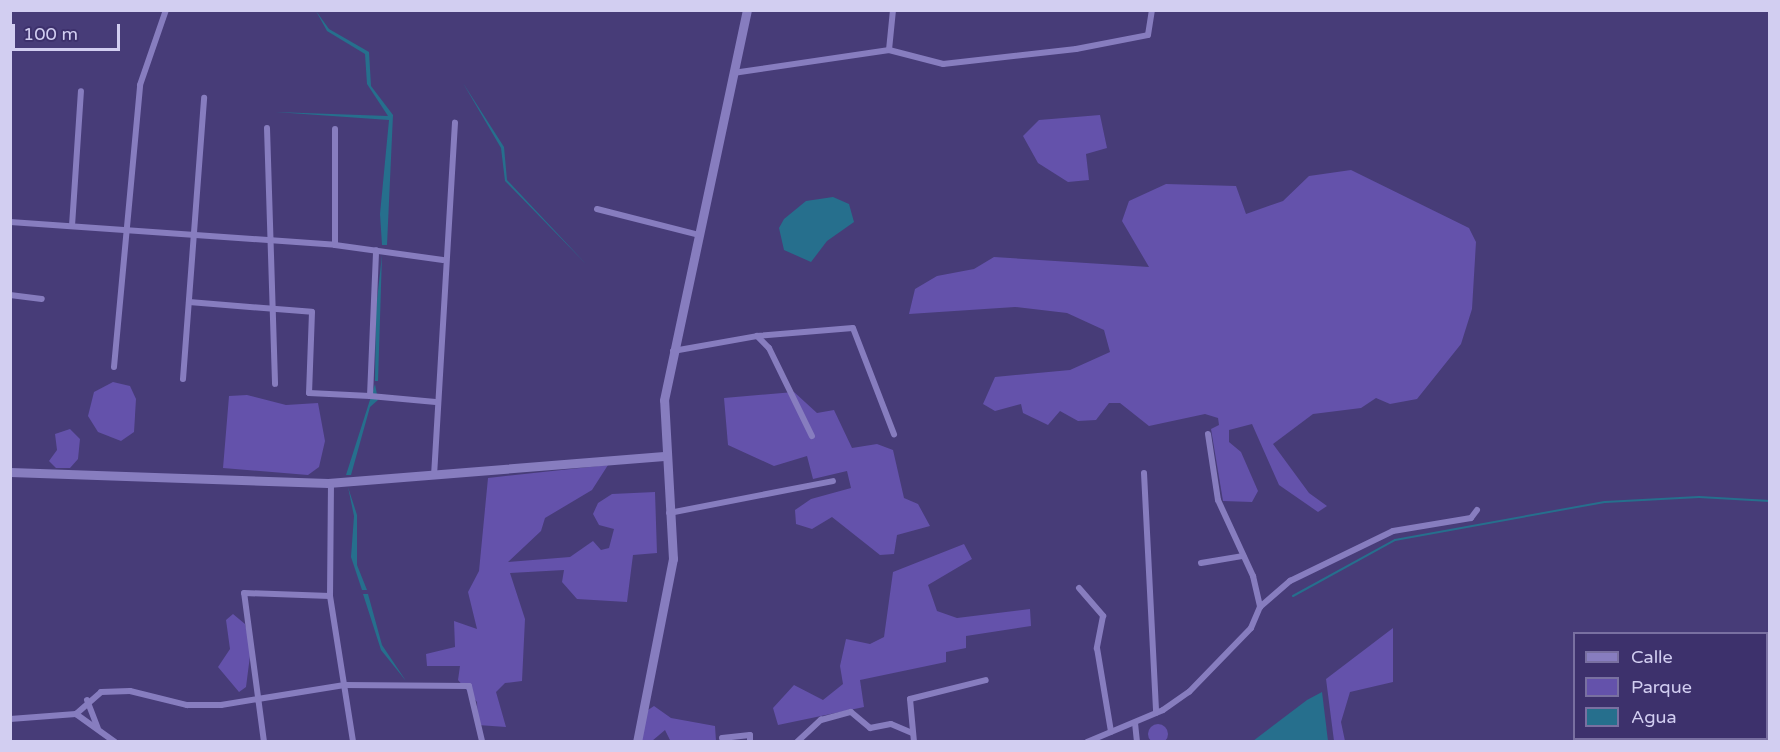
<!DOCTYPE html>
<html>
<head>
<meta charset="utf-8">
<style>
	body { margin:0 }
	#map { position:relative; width:1780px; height:752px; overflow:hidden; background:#473c78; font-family:"Varela Round",sans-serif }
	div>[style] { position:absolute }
	.green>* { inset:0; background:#6452ab }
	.round { border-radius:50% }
	.water>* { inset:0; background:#266f8d }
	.stream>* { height:2px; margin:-1px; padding:0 1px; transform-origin:1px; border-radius:1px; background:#266f8d }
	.street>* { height:6px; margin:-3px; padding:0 3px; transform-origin:3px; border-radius:3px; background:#877dbf }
	.secondary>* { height:9px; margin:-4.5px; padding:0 4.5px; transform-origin:4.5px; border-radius:4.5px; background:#877dbf }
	span { translate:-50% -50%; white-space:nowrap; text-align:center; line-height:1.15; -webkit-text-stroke:6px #3d316c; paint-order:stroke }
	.frame { position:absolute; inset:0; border:12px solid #d2cef1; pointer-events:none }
	.legend { position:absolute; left:1573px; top:632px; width:195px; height:108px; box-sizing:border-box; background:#3d316c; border:2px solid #7970a1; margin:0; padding:8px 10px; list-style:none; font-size:18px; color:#d2cef1 }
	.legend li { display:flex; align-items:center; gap:12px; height:30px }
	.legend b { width:30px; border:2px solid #7970a1 }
	.scale { position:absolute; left:12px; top:24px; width:108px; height:27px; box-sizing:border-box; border:3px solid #d2cef1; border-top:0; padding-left:8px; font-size:18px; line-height:21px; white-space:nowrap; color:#d2cef1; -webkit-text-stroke:4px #3d316c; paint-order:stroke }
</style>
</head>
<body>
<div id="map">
	<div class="green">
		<i style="clip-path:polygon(1100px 115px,1107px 148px,1086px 154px,1089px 180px,1068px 182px,1038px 163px,1023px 136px,1039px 120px)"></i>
		<i style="clip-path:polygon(1351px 170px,1469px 228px,1476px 242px,1472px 309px,1461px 344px,1417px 399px,1390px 404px,1376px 398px,1361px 408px,1313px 414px,1273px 444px,1309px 493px,1327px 506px,1318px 512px,1279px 485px,1252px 424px,1229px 430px,1229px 442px,1241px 452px,1258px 491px,1252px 502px,1223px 501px,1211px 429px,1219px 425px,1218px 418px,1205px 414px,1149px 426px,1120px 403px,1109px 403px,1096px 420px,1078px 421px,1060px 411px,1048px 425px,1023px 413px,1021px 404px,995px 411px,983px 404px,995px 377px,1070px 370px,1110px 352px,1104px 330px,1067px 313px,1015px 307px,909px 314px,915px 289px,937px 276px,974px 269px,994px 257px,1149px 267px,1122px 221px,1129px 201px,1166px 184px,1236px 186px,1246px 214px,1283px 201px,1309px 176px)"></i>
		<i style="clip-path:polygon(113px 382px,130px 386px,136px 399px,134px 432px,121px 441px,98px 432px,88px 416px,94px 392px)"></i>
		<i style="clip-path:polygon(794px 392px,817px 413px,834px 410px,852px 448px,877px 444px,893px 450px,904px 498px,918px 504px,930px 526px,897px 535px,894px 554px,880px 555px,832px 517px,812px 529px,796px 524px,795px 510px,811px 499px,851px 488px,847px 471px,813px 479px,807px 456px,774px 466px,728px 445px,724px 398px)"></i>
		<i style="clip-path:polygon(247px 395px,286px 405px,318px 403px,325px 441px,319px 467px,308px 475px,223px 468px,229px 396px)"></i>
		<i style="clip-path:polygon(70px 429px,80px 439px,78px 459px,70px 468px,56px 468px,49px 461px,57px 450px,55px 434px)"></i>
		<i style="clip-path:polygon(608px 465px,592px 490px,545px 518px,541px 531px,508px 562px,570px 557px,593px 541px,601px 550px,609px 548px,614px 529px,599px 525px,593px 514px,598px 503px,612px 494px,655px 492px,657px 553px,633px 555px,627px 602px,577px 599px,562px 582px,564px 570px,510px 573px,525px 619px,522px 681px,505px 683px,496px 692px,506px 727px,478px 725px,477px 702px,458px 680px,460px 666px,427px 666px,426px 654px,455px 647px,454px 621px,477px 629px,468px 592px,479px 571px,488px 478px)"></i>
		<i style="clip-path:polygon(964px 544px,972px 559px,928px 585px,937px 611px,957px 618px,1030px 609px,1031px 626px,966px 636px,966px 648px,946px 652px,946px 662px,860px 680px,864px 707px,778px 725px,773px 708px,794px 685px,823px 700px,843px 684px,840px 666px,846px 639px,870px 644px,884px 637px,893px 572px)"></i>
		<i style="clip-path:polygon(233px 614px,245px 624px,251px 648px,246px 687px,239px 692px,218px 667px,230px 649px,226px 620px)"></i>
		<i style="clip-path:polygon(1393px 628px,1393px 682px,1350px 692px,1341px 722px,1345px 741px,1334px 741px,1326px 679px)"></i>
		<i style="clip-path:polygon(654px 706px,671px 718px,715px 726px,716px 741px,663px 741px,670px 740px,665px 730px,652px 741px,639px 742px,648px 710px)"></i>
		<i class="round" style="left:1148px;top:724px;width:20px;height:20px"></i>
	</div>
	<div class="water">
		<i style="clip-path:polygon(316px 11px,329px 29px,369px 52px,371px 86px,393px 115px,387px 245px,382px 245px,380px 214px,389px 120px,275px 112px,388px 116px,367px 84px,365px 54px,327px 31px)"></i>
		<i style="clip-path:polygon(463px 83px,504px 147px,507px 180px,587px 265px,505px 181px,501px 148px)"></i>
		<i style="clip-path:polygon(833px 197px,849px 204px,854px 222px,827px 241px,811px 262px,784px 250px,779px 228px,784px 219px,806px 201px)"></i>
		<i style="clip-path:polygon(382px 255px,378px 381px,375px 381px,376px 309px)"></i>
		<i style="clip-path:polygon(375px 384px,378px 400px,370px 407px,351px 475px,346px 475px)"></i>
		<i style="clip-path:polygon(348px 487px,357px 515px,357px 565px,367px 590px,362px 590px,351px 557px,354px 516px)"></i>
		<i style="clip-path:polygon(363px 594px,368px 594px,382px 645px,406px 681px,381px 650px)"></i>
		<i style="clip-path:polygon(1322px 692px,1328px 741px,1253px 741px,1307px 700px)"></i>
	</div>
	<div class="stream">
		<i style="left:1293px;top:596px;width:116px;rotate:-28.8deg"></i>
		<i style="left:1395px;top:540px;width:213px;rotate:-10.3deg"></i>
		<i style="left:1605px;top:502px;width:94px;rotate:-3deg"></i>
		<i style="left:1699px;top:497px;width:71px;rotate:3.2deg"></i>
	</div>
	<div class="street">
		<i style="left:889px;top:50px;width:40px;rotate:-84.3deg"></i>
		<i style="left:733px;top:73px;width:158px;rotate:-8.4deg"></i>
		<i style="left:889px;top:50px;width:56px;rotate:14.5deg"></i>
		<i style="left:943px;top:64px;width:134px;rotate:-6.4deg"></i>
		<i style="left:1076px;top:49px;width:73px;rotate:-11deg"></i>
		<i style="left:1148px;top:35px;width:25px;rotate:-81deg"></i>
		<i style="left:267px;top:128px;width:256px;rotate:88.2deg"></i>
		<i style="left:597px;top:209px;width:105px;rotate:14.3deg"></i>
		<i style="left:10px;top:222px;width:326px;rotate:4deg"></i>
		<i style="left:335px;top:245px;width:109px;rotate:7.9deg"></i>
		<i style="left:72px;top:226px;width:135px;rotate:-86.2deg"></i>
		<i style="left:335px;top:245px;width:116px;rotate:-90deg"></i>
		<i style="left:10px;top:295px;width:32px;rotate:7deg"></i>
		<i style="left:189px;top:302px;width:123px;rotate:4.6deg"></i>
		<i style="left:312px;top:312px;width:81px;rotate:92.1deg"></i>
		<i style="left:309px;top:393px;width:61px;rotate:2.8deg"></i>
		<i style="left:370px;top:396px;width:146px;rotate:-87.6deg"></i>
		<i style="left:757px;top:336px;width:96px;rotate:-4.8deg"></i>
		<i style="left:853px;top:328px;width:114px;rotate:68.9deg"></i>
		<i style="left:673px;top:351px;width:85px;rotate:-10.1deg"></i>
		<i style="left:757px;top:336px;width:17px;rotate:45deg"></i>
		<i style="left:769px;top:348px;width:98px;rotate:64deg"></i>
		<i style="left:114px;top:367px;width:283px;rotate:-84.7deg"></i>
		<i style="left:140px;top:85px;width:79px;rotate:-70.9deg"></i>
		<i style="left:183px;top:379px;width:282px;rotate:-85.7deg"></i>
		<i style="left:370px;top:396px;width:66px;rotate:5.2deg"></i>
		<i style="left:1208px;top:434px;width:67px;rotate:81.4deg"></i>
		<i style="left:1218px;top:500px;width:84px;rotate:65.3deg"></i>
		<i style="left:1253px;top:576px;width:32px;rotate:77deg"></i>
		<i style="left:1144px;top:473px;width:240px;rotate:87.1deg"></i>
		<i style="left:434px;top:476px;width:354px;rotate:-86.6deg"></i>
		<i style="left:331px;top:483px;width:113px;rotate:90.5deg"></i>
		<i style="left:330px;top:596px;width:148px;rotate:81deg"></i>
		<i style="left:669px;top:513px;width:167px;rotate:-11deg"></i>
		<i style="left:1201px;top:563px;width:43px;rotate:-9.5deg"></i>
		<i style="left:1079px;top:588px;width:37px;rotate:49deg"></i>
		<i style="left:1103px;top:616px;width:33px;rotate:101deg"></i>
		<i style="left:1097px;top:648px;width:85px;rotate:80.5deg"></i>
		<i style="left:87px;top:700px;width:30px;rotate:69deg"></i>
		<i style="left:76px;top:714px;width:33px;rotate:-41deg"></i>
		<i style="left:101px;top:692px;width:29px;rotate:-2deg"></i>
		<i style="left:130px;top:691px;width:59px;rotate:13.8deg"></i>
		<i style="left:187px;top:705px;width:34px"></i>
		<i style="left:221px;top:705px;width:125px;rotate:-9.2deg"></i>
		<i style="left:344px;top:685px;width:125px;rotate:0.5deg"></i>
		<i style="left:469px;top:686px;width:57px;rotate:76.7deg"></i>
		<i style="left:10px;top:719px;width:66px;rotate:-4.3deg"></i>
		<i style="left:76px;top:714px;width:48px;rotate:35.7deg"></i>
		<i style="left:1135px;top:723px;width:19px;rotate:84deg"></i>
		<i style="left:722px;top:738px;width:28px;rotate:-6deg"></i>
		<i style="left:750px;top:735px;width:7px;rotate:90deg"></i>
		<i style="left:264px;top:742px;width:150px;rotate:-97.6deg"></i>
		<i style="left:244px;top:593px;width:86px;rotate:2deg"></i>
		<i style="left:797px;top:742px;width:33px;rotate:-43deg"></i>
		<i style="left:821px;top:720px;width:31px;rotate:-15deg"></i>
		<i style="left:851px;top:712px;width:25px;rotate:40deg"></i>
		<i style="left:870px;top:728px;width:21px;rotate:-11deg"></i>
		<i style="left:891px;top:724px;width:23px;rotate:23deg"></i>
		<i style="left:914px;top:742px;width:43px;rotate:-95.3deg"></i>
		<i style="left:910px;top:699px;width:78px;rotate:-14deg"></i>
		<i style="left:1087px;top:742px;width:82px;rotate:-22.8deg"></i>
		<i style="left:1163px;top:710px;width:32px;rotate:-35deg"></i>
		<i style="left:1189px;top:692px;width:89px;rotate:-45.9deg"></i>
		<i style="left:1251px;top:628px;width:23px;rotate:-67deg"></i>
		<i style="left:1260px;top:607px;width:40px;rotate:-41deg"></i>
		<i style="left:1290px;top:581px;width:114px;rotate:-25.9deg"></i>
		<i style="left:1393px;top:531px;width:79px;rotate:-9.5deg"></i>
		<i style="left:1471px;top:518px;width:10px;rotate:-53deg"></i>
	</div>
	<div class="secondary">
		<i style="left:10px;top:472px;width:318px;rotate:2deg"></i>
		<i style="left:328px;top:483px;width:337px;rotate:-4.6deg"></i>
		<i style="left:637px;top:742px;width:187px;rotate:-78.9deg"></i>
		<i style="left:673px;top:559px;width:159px;rotate:-93.2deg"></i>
		<i style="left:664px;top:400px;width:399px;rotate:-78deg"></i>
	</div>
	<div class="frame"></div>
	<ul class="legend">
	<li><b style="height:8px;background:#877dbf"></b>Calle</li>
	<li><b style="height:16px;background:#6452ab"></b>Parque</li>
	<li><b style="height:16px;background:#266f8d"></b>Agua</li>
	</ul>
	<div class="scale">100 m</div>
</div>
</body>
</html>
